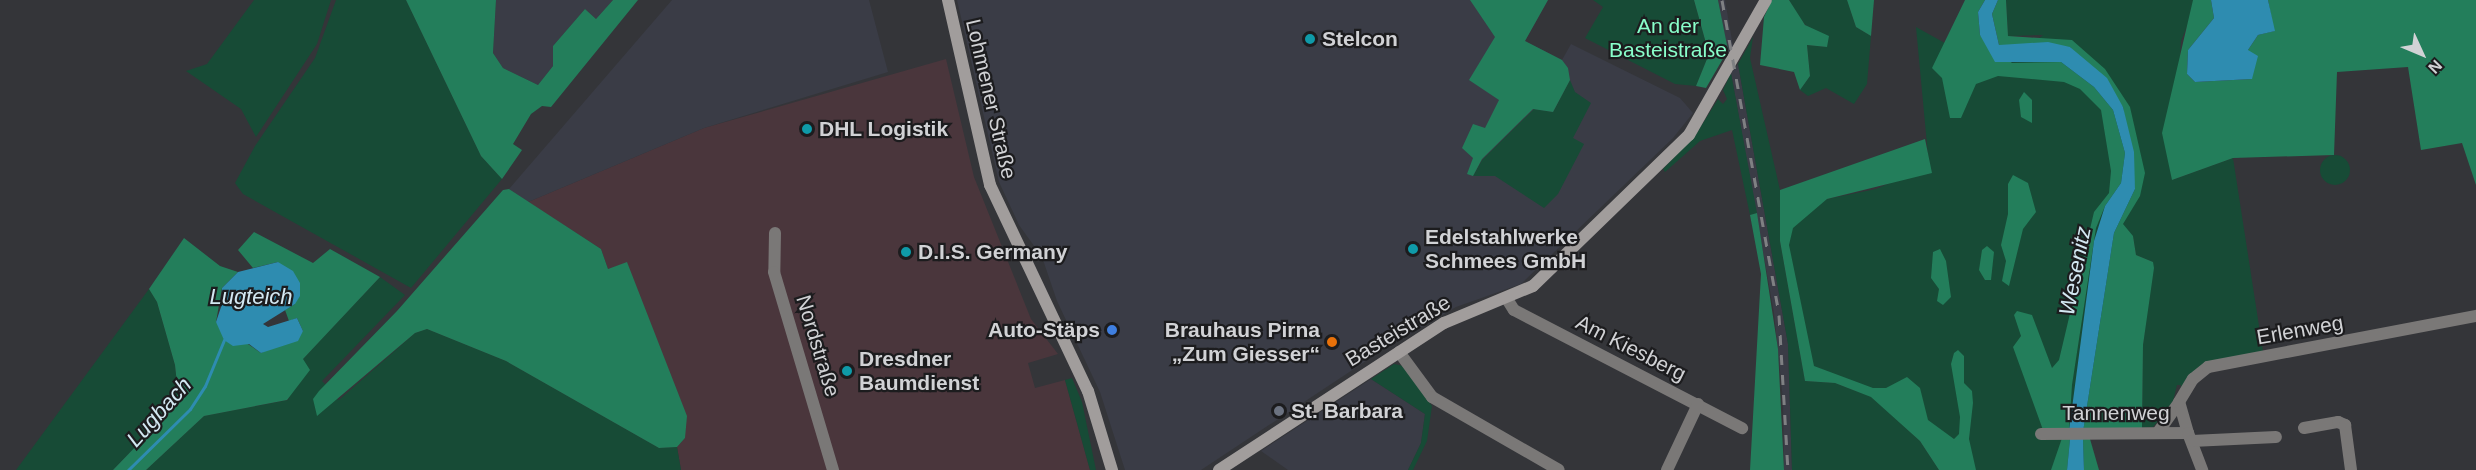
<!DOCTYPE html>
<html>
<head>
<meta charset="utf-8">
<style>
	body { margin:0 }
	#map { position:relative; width:2476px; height:470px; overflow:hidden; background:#343539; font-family:Arial,sans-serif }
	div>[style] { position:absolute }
	.commercial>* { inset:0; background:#4a363c }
	.built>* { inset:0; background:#3a3c46 }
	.green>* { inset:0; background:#174b36 }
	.round { border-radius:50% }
	.forest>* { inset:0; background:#237e5b }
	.water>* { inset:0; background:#2e8cb0 }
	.stream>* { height:3px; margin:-1.5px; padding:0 1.5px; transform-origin:1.5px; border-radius:1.5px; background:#2e8cb0 }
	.minor>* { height:12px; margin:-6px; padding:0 6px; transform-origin:6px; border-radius:6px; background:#7a7877 }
	.secondary>* { height:12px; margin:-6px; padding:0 6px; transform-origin:6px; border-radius:6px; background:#a19d9c }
	.rail>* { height:3px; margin-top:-1.5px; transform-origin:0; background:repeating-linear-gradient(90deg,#7f8083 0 10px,transparent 0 20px) }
	.dots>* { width:16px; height:16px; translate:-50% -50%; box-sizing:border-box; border:3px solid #1c1c1e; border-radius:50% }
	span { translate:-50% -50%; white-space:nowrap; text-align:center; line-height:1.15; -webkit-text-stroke:4.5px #1c1c1e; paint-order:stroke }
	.park-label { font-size:21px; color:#88feca }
	.poi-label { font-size:21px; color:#d1d2d5; font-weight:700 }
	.left { translate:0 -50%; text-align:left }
	.right { translate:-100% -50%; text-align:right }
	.street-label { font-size:21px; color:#d1d2d5 }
	.water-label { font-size:22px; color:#d3e8f2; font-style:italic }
	.north { position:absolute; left:2392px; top:24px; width:60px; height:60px; -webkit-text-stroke:4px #1c1c1e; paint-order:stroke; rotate:134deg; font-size:16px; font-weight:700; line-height:24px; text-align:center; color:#d1d2d5 }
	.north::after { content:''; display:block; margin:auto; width:21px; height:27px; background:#d1d2d5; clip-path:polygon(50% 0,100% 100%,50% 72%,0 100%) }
</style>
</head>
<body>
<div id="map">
	<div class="commercial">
		<i style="clip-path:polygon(946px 59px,974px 177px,1031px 319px,1058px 354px,1028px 363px,1035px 388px,1065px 380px,1090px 470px,681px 470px,677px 447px,685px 438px,627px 263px,608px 269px,601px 249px,528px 202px,704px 128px)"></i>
	</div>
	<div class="built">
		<i style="clip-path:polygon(496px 0,613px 0,596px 19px,585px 9px,553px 46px,553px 66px,538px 85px,503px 68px,493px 53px)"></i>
		<i style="clip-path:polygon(672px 0,869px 0,888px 72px,704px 128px,528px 202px,509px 189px)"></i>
		<i style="clip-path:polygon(957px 0,1548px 0,1525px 41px,1562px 60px,1571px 44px,1680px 98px,1693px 113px,1673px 138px,1521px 284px,1456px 307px,1396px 342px,1386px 337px,1375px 344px,1378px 353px,1201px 470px,1125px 470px,1100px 392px,1057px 301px,1042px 257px,1019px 225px,999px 182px)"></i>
		<i style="clip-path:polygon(1718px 0,1725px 0,1734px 52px,1729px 58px)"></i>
		<i style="clip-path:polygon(1738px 64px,1788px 344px,1792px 470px,1784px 470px,1783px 400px,1774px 313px,1731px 73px)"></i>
		<i style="clip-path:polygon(1371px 379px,1425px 414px,1421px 443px,1408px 470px,1288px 470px,1261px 451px)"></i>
	</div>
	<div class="green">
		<i style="clip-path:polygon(254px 0,331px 0,317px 44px,256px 137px,241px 109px,186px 71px,207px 64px)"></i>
		<i style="clip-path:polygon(336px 0,406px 0,481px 156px,502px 179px,411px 288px,243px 194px,235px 183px,255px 146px,315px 58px)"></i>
		<i style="clip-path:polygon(1593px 0,1694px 0,1709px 54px,1696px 86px,1675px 84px,1585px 38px,1603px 7px)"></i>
		<i style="clip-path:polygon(1789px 0,1847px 0,1856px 27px,1871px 36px,1867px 84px,1854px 104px,1826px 88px,1808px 96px,1800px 90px,1810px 76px,1807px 45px,1827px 47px,1801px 20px)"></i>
		<i style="clip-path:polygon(2006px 0,2193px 0,2193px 11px,2181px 41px,2172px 180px,2233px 158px,2264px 358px,2208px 367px,2179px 402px,2181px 385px,2177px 385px,2173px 401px,2159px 420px,2153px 427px,2142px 428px,2143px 345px,2153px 262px,2136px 255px,2133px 236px,2082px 470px,1970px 470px,1882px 406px,1920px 441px,1939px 470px,1792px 470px,1788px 344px,1738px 64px,1753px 37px,1750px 58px,1780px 190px,1780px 241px,1805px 381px,1835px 383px,1864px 394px,1808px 369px,1793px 301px,1787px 226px,1827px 199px,1876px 189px,1929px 166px,1916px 27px,1970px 57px,2032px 44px,2043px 35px,2008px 36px)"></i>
		<i style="clip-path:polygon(1731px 73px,1757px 213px,1750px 215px,1732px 130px,1700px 141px,1665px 172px,1663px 169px,1695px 136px,1718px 99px,1723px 104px,1727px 99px,1723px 90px)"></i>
		<i style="clip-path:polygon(1570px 80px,1575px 92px,1591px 103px,1573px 138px,1584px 144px,1558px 194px,1544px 208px,1495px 176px,1473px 176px,1482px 160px,1534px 109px,1553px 112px)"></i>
		<i class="round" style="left:2320px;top:155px;width:30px;height:30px"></i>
		<i style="clip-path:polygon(380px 277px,405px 295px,322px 381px,326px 385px,319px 391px,339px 400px,415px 333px,427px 329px,506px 361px,659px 448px,677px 447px,681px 470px,146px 470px,204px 416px,288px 400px,302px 360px)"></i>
		<i style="clip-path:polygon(149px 289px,157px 302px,175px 365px,178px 393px,168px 413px,113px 470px,16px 470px)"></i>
		<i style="clip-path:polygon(1394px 364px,1404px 366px,1432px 406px,1427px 441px,1413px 470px,1408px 470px,1421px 443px,1425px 414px,1371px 379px)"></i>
		<i style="clip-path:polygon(1072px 378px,1082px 402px,1096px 470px,1090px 470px,1065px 380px)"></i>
	</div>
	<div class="forest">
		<i style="clip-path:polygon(406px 0,496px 0,493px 53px,503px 68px,538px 85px,553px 66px,553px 46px,585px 9px,596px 19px,613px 0,638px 0,551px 107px,542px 106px,531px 114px,513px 144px,522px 150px,502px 179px,481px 156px)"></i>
		<i style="clip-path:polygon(1470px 0,1548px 0,1525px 41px,1562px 60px,1568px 68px,1570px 80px,1553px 112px,1533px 109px,1482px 159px,1473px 176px,1467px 174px,1473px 158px,1462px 148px,1473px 124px,1485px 128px,1499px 100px,1469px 80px,1495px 37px)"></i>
		<i style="clip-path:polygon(1694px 0,1718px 0,1728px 50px,1706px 88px,1696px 86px,1709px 54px)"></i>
		<i style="clip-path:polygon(1772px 0,1789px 0,1805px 25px,1829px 36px,1827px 47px,1807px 45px,1810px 76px,1800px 90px,1794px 72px,1760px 65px,1764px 17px)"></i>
		<i style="clip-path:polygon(1847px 0,1874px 0,1871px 36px,1856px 27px)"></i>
		<i style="clip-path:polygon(1965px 0,1985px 0,1978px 12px,1980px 35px,2012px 63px,2061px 62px,2094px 87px,2113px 110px,2125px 153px,2121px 183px,2105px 206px,2096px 228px,2072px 385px,2069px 431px,2043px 430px,2013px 347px,2021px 336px,2014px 315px,2017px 311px,2032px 315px,2052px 368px,2059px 360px,2094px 212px,2109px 193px,2111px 171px,2101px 110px,2080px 89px,2064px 82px,1998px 76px,1976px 84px,1961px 118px,1950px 118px,1942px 78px,1932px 68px)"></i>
		<i style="clip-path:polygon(1998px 0,2006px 0,2008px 36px,2072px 40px,2105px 69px,2130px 107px,2145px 173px,2140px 196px,2123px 224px,2133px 236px,2136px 255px,2153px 262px,2154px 268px,2143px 345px,2142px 428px,2083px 432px,2114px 233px,2135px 189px,2123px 107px,2070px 47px,1999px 45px,1992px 14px)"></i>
		<i style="clip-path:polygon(2193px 0,2211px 0,2214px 18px,2188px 50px,2187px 74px,2195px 82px,2252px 79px,2248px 50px,2258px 35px,2274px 31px,2268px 0,2476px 0,2476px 185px,2462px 143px,2421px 150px,2408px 67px,2337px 72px,2334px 155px,2233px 158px,2172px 180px,2162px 133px)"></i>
		<i style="clip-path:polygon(2024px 92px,2032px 100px,2032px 123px,2021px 117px,2019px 100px)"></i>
		<i style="clip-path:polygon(1925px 139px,1932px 173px,1827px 199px,1793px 228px,1789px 245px,1814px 366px,1873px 388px,1886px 388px,1907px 377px,1920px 388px,1928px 420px,1954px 439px,1959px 434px,1960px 417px,1951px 364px,1954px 353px,1958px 350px,1964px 356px,1964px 383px,1972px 391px,1973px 403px,1969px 439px,1976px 470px,1939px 470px,1920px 441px,1871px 397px,1835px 383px,1805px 381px,1780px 241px,1780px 190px)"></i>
		<i style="clip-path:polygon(2013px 175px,2028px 183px,2036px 212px,2023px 229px,2009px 286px,2002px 281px,2006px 261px,2001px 245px,2008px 214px,2008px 184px)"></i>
		<i style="clip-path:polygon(509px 189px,601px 249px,608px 269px,627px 262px,687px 416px,685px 438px,677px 447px,659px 448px,506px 361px,427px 329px,415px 333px,317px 416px,313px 399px,319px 391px,397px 311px,503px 190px)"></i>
		<i style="clip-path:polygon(1757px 213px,1778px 349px,1784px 470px,1750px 470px,1761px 274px,1750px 215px)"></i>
		<i style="clip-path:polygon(254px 232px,313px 263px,330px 249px,380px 277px,303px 359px,310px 370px,287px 400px,204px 416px,146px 470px,113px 470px,168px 413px,178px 393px,175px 365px,157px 302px,149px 289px,184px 238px,220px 266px,238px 272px,222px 288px,216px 322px,261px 353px,303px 331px,297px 318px,289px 321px,285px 310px,295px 304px,278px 262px,253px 268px,238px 250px)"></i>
		<i style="clip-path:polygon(1987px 246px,1994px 252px,1991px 280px,1985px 280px,1979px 270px,1982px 250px)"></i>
		<i style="clip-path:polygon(1940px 249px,1946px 261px,1951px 297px,1943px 305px,1937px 301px,1939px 289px,1931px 278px,1933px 252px)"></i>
		<i style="clip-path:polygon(2062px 438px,2070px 439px,2067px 470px,2051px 470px)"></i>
		<i style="clip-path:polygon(2083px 439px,2090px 439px,2099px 470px,2084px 470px)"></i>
	</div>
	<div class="water">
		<i style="clip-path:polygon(1985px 0,1998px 0,1992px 14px,1999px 45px,2048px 42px,2070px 47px,2107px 78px,2123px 107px,2134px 152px,2135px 189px,2114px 233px,2083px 432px,2069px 431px,2094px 241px,2105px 206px,2121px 183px,2125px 153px,2113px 110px,2094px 87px,2061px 62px,1995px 62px,1980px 35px,1978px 12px)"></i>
		<i style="clip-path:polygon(2211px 0,2268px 0,2275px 31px,2258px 35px,2248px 50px,2258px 56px,2252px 79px,2195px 82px,2187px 74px,2188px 50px,2214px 18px)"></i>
		<i style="clip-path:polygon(278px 262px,293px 271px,300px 283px,300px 296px,295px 304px,263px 324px,268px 327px,297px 318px,303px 331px,298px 341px,261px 353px,249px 344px,233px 346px,224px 340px,216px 322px,222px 304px,222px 288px,238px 272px)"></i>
		<i style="clip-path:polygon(2070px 439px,2083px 439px,2084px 470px,2067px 470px)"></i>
	</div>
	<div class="stream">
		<i style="left:128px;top:470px;width:87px;rotate:-44.5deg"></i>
		<i style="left:190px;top:409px;width:27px;rotate:-57deg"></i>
		<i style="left:205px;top:386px;width:50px;rotate:-67.6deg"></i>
	</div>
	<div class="minor">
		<i style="left:775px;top:233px;width:39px;rotate:91deg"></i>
		<i style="left:774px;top:272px;width:207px;rotate:73.4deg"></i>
		<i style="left:1507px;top:299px;width:13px;rotate:58deg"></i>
		<i style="left:1514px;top:310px;width:257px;rotate:27.4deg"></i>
		<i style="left:1399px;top:352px;width:56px;rotate:53.7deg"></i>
		<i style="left:1432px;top:397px;width:146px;rotate:29.9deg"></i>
		<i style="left:2304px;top:428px;width:35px;rotate:-10deg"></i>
		<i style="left:2338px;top:422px;width:8px;rotate:23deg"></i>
		<i style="left:2345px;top:425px;width:45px;rotate:82.4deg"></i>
		<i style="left:2159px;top:431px;width:35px;rotate:-55deg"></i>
		<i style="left:2188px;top:433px;width:32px;rotate:-106deg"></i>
		<i style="left:2179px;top:402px;width:27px;rotate:-59deg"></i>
		<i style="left:2193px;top:379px;width:19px;rotate:-39deg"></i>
		<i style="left:2208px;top:367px;width:273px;rotate:-10.8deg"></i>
		<i style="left:2041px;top:434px;width:147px;rotate:-0.4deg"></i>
		<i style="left:2188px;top:433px;width:40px;rotate:69deg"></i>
		<i style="left:2192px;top:441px;width:84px;rotate:-2.7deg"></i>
		<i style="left:1667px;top:470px;width:73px;rotate:-64.8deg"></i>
	</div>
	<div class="secondary">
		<i style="left:948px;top:0;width:190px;rotate:77.2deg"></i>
		<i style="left:990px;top:185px;width:228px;rotate:64.6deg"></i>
		<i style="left:1088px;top:391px;width:83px;rotate:73.1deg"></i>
		<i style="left:1219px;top:470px;width:269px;rotate:-33.2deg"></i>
		<i style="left:1444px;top:323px;width:96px;rotate:-22.6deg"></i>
		<i style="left:1533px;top:286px;width:217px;rotate:-44.1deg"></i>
		<i style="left:1689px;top:135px;width:155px;rotate:-60.3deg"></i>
	</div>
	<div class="rail">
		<i style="left:1722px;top:0;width:320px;rotate:79.7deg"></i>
		<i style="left:1779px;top:315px;width:155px;rotate:86.7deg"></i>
	</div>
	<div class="dots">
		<i style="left:1310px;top:39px;background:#0f9aa8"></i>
		<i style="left:807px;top:129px;background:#0f9aa8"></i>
		<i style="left:1413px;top:249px;background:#0f9aa8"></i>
		<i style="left:906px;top:252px;background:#0f9aa8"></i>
		<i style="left:1112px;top:330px;background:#3f7fe0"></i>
		<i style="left:1332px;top:342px;background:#e8710a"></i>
		<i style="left:847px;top:371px;background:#0f9aa8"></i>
		<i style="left:1279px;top:411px;background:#6b7280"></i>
	</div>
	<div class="park-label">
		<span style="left:1668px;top:38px">An der<br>Basteistraße</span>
	</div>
	<div class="poi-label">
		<span class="left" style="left:1322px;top:39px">Stelcon</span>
		<span class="left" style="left:819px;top:129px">DHL Logistik</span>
		<span class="left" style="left:1425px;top:249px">Edelstahlwerke<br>Schmees GmbH</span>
		<span class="left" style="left:918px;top:252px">D.I.S. Germany</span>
		<span class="right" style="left:1100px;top:330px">Auto-Stäps</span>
		<span class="right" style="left:1320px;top:342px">Brauhaus Pirna<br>„Zum Giesser“</span>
		<span class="left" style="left:859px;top:371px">Dresdner<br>Baumdienst</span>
		<span class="left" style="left:1291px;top:411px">St. Barbara</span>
	</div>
	<div class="street-label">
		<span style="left:991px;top:99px;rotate:77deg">Lohmener Straße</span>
		<span style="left:2300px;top:330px;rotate:-10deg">Erlenweg</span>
		<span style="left:1398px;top:331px;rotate:-31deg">Basteistraße</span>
		<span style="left:818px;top:346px;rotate:73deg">Nordstraße</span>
		<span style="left:1631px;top:348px;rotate:27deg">Am Kiesberg</span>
		<span style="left:2116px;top:413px">Tannenweg</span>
	</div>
	<div class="water-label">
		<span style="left:2075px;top:271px;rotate:-79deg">Wesenitz</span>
		<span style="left:251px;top:297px">Lugteich</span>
		<span style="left:159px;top:412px;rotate:-48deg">Lugbach</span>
	</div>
	<div class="north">N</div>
</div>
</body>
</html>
